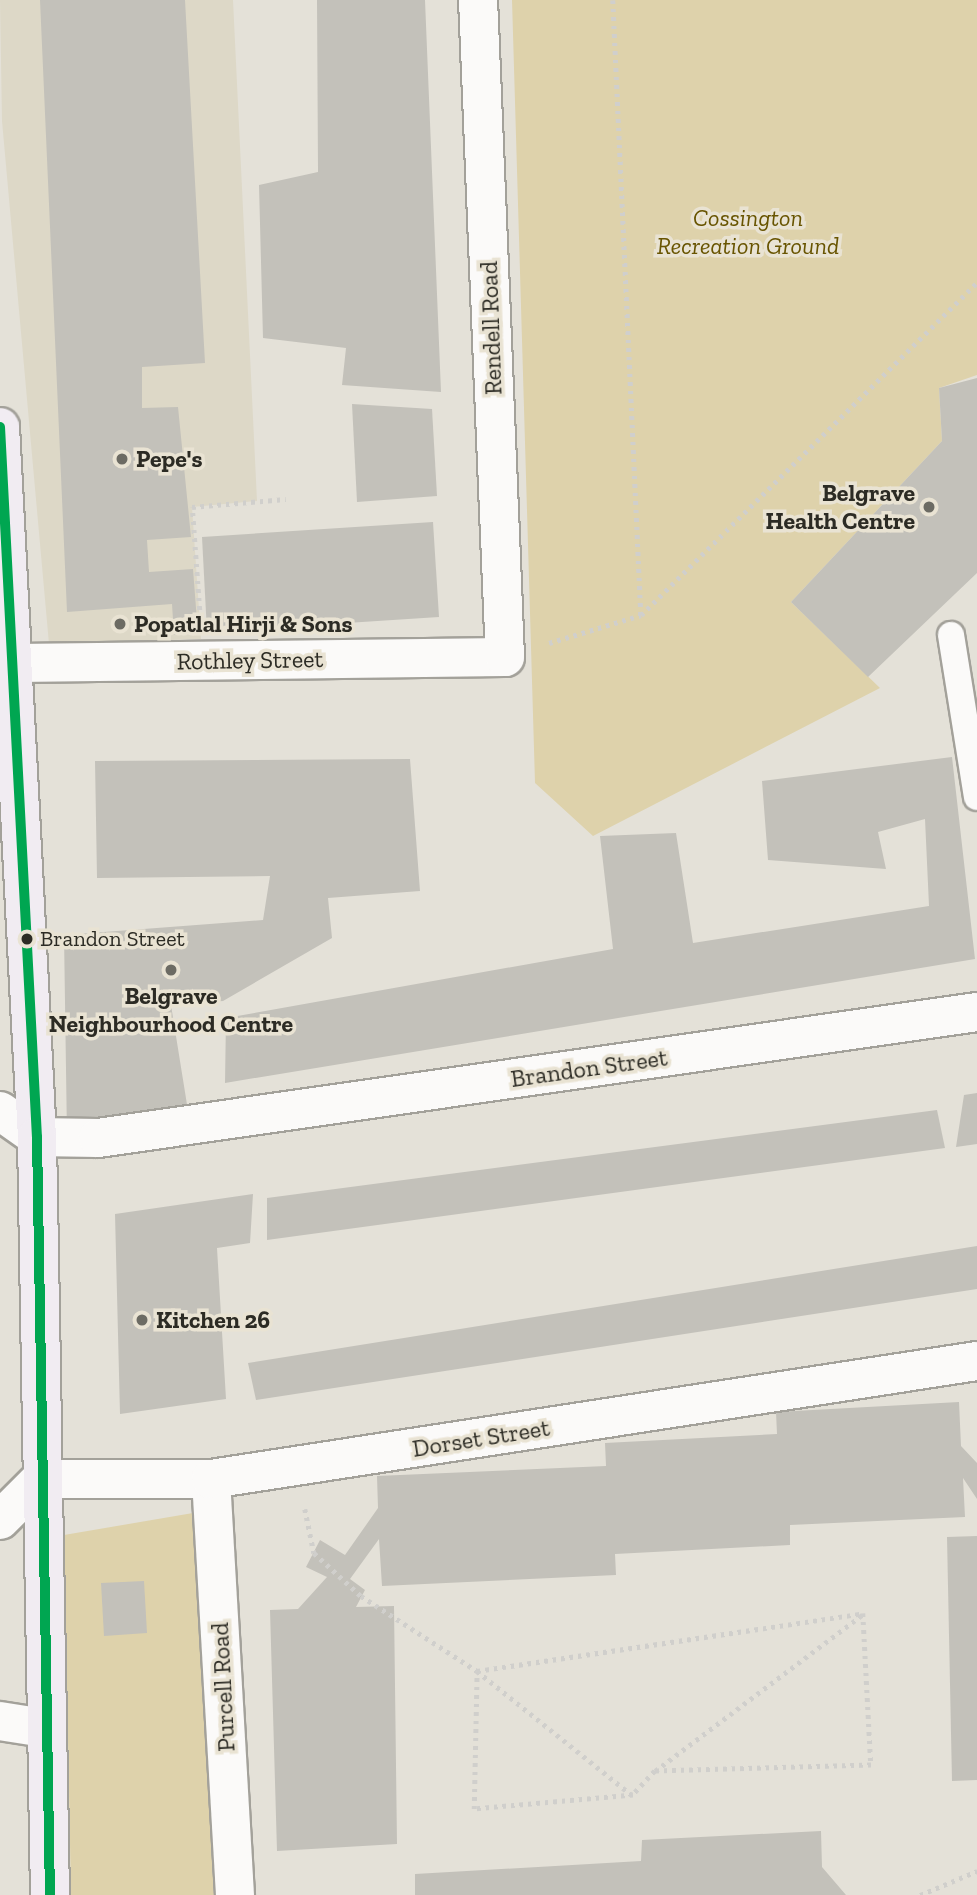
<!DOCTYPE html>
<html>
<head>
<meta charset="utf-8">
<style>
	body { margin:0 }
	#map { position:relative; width:977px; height:1895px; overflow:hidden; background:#e4e1d8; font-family:"Zilla Slab",serif }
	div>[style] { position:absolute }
	.built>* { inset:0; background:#ddd8c7 }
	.green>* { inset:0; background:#ded2ab }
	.building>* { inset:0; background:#c3c1ba }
	.path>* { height:4.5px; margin-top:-2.25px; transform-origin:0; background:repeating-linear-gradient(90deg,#d0cfcc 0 3.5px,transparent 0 8.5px) }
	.roads { filter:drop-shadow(2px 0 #a3a19a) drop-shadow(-2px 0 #a3a19a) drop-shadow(0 2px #a3a19a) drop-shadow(0 -2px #a3a19a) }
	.lane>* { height:26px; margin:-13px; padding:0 13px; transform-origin:13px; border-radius:13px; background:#fbfaf9 }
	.street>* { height:38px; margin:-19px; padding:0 19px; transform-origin:19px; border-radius:19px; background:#fbfaf9 }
	.primary>* { height:38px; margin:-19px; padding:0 19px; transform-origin:19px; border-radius:19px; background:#f1ecf2 }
	.bus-1>* { height:10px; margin:-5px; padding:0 5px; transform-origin:5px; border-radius:5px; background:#00a651 }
	.dots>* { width:19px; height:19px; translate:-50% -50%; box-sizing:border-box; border:4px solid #e9e3d3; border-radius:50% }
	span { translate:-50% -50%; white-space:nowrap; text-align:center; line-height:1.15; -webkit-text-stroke:7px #e9e3d3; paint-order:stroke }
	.bus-label { font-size:22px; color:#2c2b24 }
	.left { translate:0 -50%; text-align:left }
	.park-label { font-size:24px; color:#685400; font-style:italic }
	.street-label { font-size:24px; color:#2c2b24 }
	.poi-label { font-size:24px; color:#2c2b24; font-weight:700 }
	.right { translate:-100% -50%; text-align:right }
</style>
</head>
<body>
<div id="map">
	<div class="built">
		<i style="clip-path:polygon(0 0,233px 0,257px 501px,192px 507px,201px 639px,49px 644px,2px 121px)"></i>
	</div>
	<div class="green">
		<i style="clip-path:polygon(512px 0,977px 0,977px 375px,939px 388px,942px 441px,791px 602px,880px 688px,593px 836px,535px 783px)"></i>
		<i style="clip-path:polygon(193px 1513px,214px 1895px,71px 1895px,64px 1535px)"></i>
	</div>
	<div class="building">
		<i style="clip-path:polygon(40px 0,185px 0,205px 363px,142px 367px,142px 408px,178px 407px,191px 537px,147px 540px,149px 572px,193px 569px,198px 634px,174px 635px,172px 604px,67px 612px)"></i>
		<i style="clip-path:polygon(317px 0,425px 0,441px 392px,342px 385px,346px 348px,263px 338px,259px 185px,318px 172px)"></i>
		<i style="clip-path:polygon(977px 378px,977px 573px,868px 677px,791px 602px,942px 441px,939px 388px)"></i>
		<i style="clip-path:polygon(352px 404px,432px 409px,437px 496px,357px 502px)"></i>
		<i style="clip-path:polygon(433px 522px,439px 617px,207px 632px,202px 537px)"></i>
		<i style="clip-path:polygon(952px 757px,975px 959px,225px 1083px,226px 1018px,613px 949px,600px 836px,676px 833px,693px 943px,929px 906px,925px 819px,878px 832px,886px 869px,768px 860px,762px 781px)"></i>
		<i style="clip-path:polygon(410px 759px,420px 891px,328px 898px,332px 938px,223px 1001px,171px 1005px,189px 1117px,67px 1136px,64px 935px,263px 920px,270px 876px,97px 878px,95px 761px)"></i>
		<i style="clip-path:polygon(977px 1093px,977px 1144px,956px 1147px,964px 1095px)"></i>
		<i style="clip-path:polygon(937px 1110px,945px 1148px,267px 1240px,267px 1198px)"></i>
		<i style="clip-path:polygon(253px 1194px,250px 1243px,217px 1248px,226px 1399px,120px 1414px,115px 1214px)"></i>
		<i style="clip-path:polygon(977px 1246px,977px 1289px,256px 1400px,248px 1363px)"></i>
		<i style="clip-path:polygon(959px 1402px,961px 1446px,977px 1463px,977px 1499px,963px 1478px,965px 1517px,790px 1525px,790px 1545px,615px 1554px,616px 1575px,382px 1586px,379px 1539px,350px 1579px,365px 1590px,356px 1607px,394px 1606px,397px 1844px,277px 1851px,270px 1610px,298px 1609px,327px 1577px,306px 1567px,320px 1540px,345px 1555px,378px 1508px,377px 1476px,606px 1466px,605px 1443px,777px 1434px,776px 1412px)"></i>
		<i style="clip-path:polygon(977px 1536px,977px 1780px,952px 1781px,947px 1537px)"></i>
		<i style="clip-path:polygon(144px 1581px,147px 1633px,104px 1636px,101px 1583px)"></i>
		<i style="clip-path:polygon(821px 1831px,822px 1867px,846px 1895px,415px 1895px,415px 1874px,641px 1861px,642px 1840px)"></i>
	</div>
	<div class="path">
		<i style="left:613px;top:0;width:615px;rotate:87.39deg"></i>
		<i style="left:200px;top:618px;width:111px;rotate:-94.1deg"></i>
		<i style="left:192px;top:507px;width:94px;rotate:-4.9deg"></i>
		<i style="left:549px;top:643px;width:96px;rotate:-16.9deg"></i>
		<i style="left:641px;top:615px;width:473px;rotate:-44.7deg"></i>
		<i style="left:305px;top:1509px;width:45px;rotate:78.4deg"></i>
		<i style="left:314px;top:1553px;width:64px;rotate:42.5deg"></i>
		<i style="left:361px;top:1596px;width:138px;rotate:32.9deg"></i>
		<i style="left:477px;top:1671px;width:198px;rotate:38.7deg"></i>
		<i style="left:863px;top:1613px;width:152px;rotate:87deg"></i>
		<i style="left:871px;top:1765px;width:216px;rotate:178.4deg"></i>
		<i style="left:655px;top:1771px;width:33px;rotate:133deg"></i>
		<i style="left:633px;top:1795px;width:160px;rotate:175deg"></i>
		<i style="left:474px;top:1809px;width:138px;rotate:-88.8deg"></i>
		<i style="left:477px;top:1671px;width:390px;rotate:-8.5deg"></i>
		<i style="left:655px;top:1771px;width:261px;rotate:-37deg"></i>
		<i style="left:920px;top:1895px;width:62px;rotate:-22.8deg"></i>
	</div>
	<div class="roads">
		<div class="lane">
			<i style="left:951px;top:635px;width:164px;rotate:80.9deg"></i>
		</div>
		<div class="street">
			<i style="left:0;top:651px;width:21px;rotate:35deg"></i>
			<i style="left:17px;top:663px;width:488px;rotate:-0.7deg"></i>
			<i style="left:505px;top:657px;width:658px;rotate:-92.35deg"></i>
			<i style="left:0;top:1111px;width:45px;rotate:35.1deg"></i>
			<i style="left:37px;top:1137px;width:61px;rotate:0.9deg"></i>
			<i style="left:98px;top:1138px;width:888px;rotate:-8.16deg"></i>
			<i style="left:211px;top:1479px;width:417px;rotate:86.7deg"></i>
			<i style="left:0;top:1520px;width:58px;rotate:-45deg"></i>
			<i style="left:41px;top:1479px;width:170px"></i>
			<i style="left:211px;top:1479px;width:775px;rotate:-8.76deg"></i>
			<i style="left:0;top:1721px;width:45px;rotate:9deg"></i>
		</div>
		<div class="primary">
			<i style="left:0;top:427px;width:711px;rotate:87.02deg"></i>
			<i style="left:37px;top:1137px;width:758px;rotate:89.02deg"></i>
		</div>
	</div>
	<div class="bus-1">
		<i style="left:0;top:427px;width:711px;rotate:87.02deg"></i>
		<i style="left:37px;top:1137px;width:758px;rotate:89.02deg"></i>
	</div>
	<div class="dots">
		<i style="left:122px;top:459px;background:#6c6b63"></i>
		<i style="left:929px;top:507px;background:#6c6b63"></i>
		<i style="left:120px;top:624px;background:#6c6b63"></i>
		<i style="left:27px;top:939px;background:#2c2b24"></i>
		<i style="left:171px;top:970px;background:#6c6b63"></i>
		<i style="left:142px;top:1320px;background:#6c6b63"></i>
	</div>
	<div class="bus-label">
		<span class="left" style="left:40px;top:939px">Brandon Street</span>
	</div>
	<div class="park-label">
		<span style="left:748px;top:232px">Cossington<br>Recreation Ground</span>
	</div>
	<div class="street-label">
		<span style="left:491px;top:328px;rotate:-92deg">Rendell Road</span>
		<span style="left:250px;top:660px;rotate:-1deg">Rothley Street</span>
		<span style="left:589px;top:1068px;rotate:-8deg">Brandon Street</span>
		<span style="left:481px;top:1438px;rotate:-9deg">Dorset Street</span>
		<span style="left:223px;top:1687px;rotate:-93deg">Purcell Road</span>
	</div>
	<div class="poi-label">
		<span class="left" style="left:136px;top:459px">Pepe's</span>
		<span class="right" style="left:915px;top:507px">Belgrave<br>Health Centre</span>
		<span class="left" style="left:134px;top:624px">Popatlal Hirji &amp; Sons</span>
		<span style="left:171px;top:1010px">Belgrave<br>Neighbourhood Centre</span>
		<span class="left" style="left:156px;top:1320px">Kitchen 26</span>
	</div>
</div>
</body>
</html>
